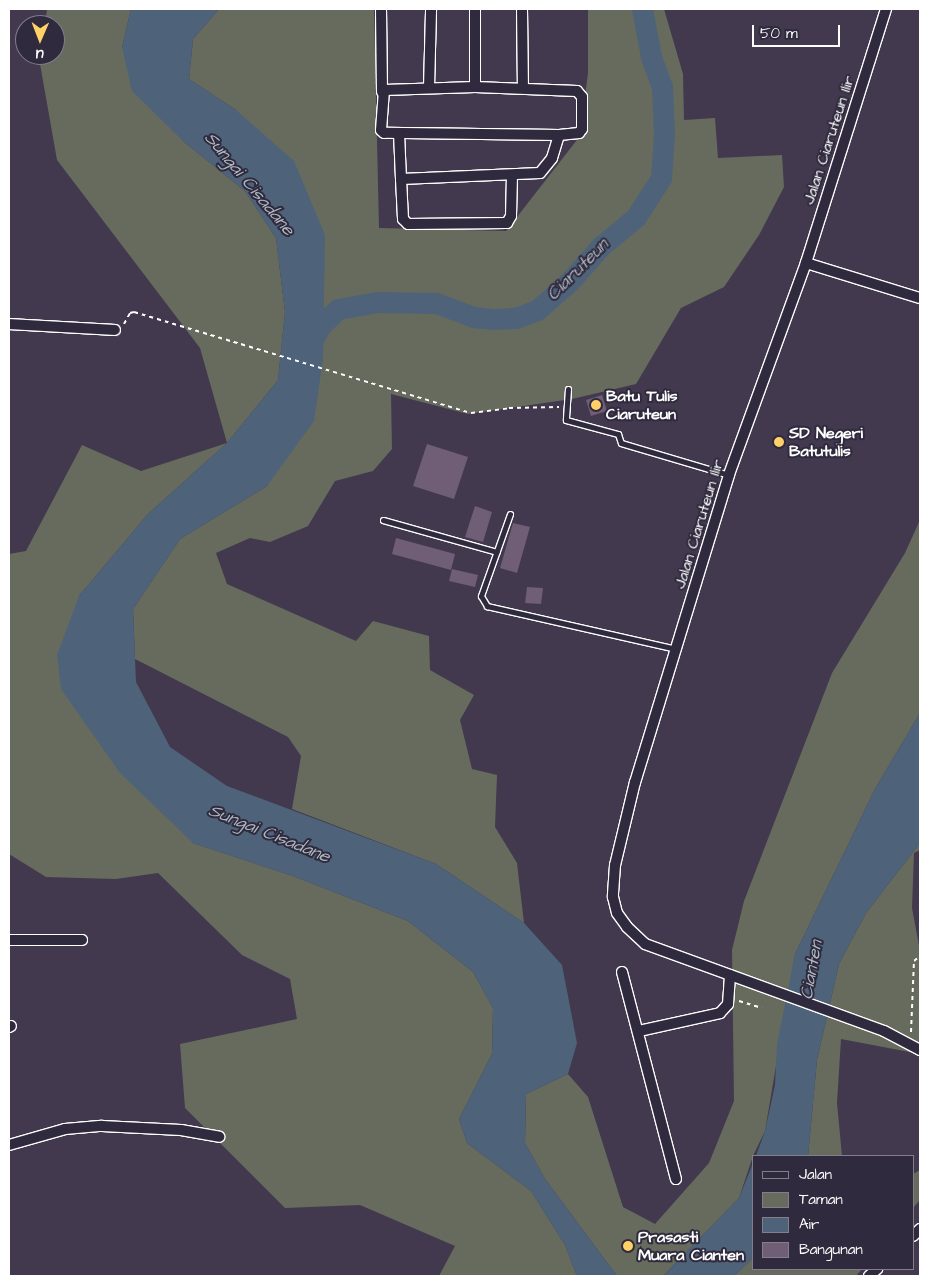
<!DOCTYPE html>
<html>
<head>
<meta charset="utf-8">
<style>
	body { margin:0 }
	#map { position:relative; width:929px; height:1285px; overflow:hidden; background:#42394e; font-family:"Architects Daughter",sans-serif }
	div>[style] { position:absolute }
	.green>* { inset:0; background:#666b5d }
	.water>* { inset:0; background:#4e6379 }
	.river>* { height:21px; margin:-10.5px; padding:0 10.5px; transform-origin:10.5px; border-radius:10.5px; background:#4e6379 }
	.building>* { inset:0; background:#705d76 }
	.path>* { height:2px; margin-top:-1px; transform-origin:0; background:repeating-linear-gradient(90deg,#fff 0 4px,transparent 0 8px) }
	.roads { filter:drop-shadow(1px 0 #fff) drop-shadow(-1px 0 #fff) drop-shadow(0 1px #fff) drop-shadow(0 -1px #fff) }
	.lane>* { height:5px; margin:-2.5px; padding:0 2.5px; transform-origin:2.5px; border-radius:2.5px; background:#2f2a3d }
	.street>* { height:10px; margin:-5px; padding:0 5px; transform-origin:5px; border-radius:5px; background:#2f2a3d }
	.dots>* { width:14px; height:14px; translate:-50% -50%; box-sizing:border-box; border:2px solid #2f2a3d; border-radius:50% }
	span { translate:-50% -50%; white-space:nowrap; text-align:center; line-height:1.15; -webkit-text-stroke:4px #2f2a3d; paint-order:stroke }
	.street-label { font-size:16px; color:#fff }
	.poi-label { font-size:16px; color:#fff; font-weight:700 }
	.left { translate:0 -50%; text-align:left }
	.water-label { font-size:18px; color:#afb9c3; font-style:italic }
	.frame { position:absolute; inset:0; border:10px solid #fff; pointer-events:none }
	.legend { position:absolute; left:752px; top:1155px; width:162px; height:115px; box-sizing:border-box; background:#2f2a3d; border:1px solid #827f8b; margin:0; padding:6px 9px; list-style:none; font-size:15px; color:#fff }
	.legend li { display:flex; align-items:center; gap:10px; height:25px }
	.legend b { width:25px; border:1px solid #827f8b }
	.north { position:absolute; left:15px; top:15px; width:50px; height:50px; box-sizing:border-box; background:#2f2a3d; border:1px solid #827f8b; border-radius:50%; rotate:181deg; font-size:14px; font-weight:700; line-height:20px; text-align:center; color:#fff }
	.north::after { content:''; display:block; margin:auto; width:18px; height:22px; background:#ffd166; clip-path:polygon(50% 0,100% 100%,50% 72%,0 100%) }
	.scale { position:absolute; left:752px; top:25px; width:88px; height:22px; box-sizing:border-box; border:2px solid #fff; border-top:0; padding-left:6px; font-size:15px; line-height:18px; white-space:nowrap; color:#fff; -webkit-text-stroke:4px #2f2a3d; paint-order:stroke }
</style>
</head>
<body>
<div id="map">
	<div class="green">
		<i style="clip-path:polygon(47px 9px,131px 9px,122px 47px,183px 141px,245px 191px,276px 238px,285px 312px,278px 380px,227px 443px,148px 514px,79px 596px,193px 843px,293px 876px,408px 921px,473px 972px,493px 1008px,492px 1054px,459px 1119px,467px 1143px,531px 1191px,565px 1245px,577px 1276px,439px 1276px,455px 1246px,360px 1205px,285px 1208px,185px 1108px,180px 1044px,297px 1019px,290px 979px,242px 955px,158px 873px,116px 879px,46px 877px,9px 854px,9px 554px,26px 551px,82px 445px,141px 471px,227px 443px,200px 348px,57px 160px,40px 64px,41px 55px,55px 55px,55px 25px,45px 25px)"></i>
		<i style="clip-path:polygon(219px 9px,374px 9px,379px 228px,506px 231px,580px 136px,588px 73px,588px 9px,664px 9px,683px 74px,684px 120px,715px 118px,718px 158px,782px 155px,784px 187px,759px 235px,724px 287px,681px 308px,636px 384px,572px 399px,468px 414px,391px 394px,392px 449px,373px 471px,335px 481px,308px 526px,270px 542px,250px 538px,216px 553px,227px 584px,356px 641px,373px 621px,429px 636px,430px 670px,474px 695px,460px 720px,472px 769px,497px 775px,495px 827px,517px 863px,524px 923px,436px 864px,292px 809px,301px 756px,288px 737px,135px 659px,133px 609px,180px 539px,267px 486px,323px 359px,236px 110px,189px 79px,193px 39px)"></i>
		<i style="clip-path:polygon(920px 520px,920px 713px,875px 789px,795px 954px,765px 1131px,753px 1156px,739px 1198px,663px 1276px,617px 1276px,545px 1179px,525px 1143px,526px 1094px,568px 1074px,588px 1097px,623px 1207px,655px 1224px,709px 1163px,734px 1101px,732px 950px,744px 901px,832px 673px,905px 553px)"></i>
		<i style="clip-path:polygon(920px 843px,920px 850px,914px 853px,912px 908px,920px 951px,920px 1054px,841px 1039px,837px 1103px,842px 1156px,808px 1156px,817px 1060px,839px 964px,866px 913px)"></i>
		<i style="clip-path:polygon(920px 1170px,920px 1200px,913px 1208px,913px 1174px)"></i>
		<i style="clip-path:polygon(753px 1258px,753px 1269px,862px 1269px,856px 1276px,734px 1276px)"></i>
	</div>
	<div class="water">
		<i style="clip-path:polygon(131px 9px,219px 9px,193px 39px,189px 79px,236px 110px,294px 161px,325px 235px,323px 359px,314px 421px,267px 486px,180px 539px,133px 609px,136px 682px,170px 747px,227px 786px,436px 864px,524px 923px,562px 965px,577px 1043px,568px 1074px,526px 1094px,525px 1143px,545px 1179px,617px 1276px,577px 1276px,565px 1245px,531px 1191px,467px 1143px,459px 1119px,492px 1054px,493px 1008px,473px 972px,408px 921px,293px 876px,193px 843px,120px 773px,61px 689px,57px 655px,79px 596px,148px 514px,227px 443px,278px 380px,285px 312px,276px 238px,245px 191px,183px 141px,132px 91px,122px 47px)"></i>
		<i style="clip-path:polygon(920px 713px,920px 843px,866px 913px,839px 964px,817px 1060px,808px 1156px,756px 1156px,765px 1131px,775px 1085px,777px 1044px,795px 954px,875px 789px)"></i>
		<i style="clip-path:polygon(753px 1163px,753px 1258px,734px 1276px,663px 1276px,739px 1198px)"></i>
	</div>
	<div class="river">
		<i style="left:309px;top:347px;width:26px;rotate:-61deg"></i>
		<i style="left:322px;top:324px;width:22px;rotate:-43deg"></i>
		<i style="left:338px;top:309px;width:41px;rotate:-9.9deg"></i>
		<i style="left:378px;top:302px;width:58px;rotate:1deg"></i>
		<i style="left:436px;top:303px;width:40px;rotate:20.2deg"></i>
		<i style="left:474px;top:317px;width:20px;rotate:6deg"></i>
		<i style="left:494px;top:319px;width:22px;rotate:-3deg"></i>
		<i style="left:516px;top:318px;width:22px;rotate:-21deg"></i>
		<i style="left:537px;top:310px;width:44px;rotate:-41.3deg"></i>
		<i style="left:570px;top:281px;width:47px;rotate:-48.5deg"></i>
		<i style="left:601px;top:246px;width:45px;rotate:-39.6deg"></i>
		<i style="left:636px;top:217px;width:46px;rotate:-57.3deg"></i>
		<i style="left:661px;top:178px;width:44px;rotate:-86.1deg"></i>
		<i style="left:664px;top:134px;width:47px;rotate:-92.4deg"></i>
		<i style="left:662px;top:87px;width:33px;rotate:-110deg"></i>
		<i style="left:651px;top:56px;width:48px;rotate:-100.8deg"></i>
	</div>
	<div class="building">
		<i style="clip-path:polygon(602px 395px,607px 411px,591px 416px,586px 400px)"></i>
		<i style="clip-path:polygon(427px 444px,468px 457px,454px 499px,413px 486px)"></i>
		<i style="clip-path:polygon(475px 506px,492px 512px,483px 542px,465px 537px)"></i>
		<i style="clip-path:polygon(513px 523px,530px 527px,517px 573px,500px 568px)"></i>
		<i style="clip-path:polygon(396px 538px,455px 554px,451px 570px,392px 554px)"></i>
		<i style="clip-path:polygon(452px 569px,478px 575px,475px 587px,449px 581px)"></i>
		<i style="clip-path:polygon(527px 587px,543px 588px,541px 604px,525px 603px)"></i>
	</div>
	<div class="path">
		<i style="left:124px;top:324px;width:13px;rotate:-61deg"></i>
		<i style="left:130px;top:313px;width:4px;rotate:-14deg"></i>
		<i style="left:134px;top:312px;width:352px;rotate:16.7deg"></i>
		<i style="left:471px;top:413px;width:38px;rotate:-7deg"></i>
		<i style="left:509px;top:408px;width:50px;rotate:-1.1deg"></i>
		<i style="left:739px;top:1001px;width:24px;rotate:17deg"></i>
		<i style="left:911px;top:1032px;width:71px;rotate:-87.6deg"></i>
		<i style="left:914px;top:961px;width:8px;rotate:-40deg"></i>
	</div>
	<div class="roads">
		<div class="lane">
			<i style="left:568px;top:389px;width:31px;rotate:94deg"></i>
			<i style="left:566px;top:420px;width:54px;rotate:15.1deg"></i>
			<i style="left:618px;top:434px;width:9px;rotate:72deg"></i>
			<i style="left:621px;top:443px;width:113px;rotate:16.5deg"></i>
			<i style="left:510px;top:514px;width:87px;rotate:109.5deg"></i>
			<i style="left:481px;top:596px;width:12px;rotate:59deg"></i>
			<i style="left:487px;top:606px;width:195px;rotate:12.8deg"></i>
			<i style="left:383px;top:520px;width:118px;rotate:15.7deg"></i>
		</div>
		<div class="street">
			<i style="left:381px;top:9px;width:83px;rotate:89.3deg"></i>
			<i style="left:522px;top:9px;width:79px;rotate:89.3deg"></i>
			<i style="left:886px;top:9px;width:266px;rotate:107.5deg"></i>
			<i style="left:806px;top:263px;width:226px;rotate:110deg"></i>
			<i style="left:729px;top:475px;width:321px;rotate:107deg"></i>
			<i style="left:635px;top:782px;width:85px;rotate:103.5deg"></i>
			<i style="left:615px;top:865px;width:32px;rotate:94deg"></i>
			<i style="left:613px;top:897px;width:16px;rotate:76deg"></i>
			<i style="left:617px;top:913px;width:17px;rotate:54deg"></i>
			<i style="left:627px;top:927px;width:25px;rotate:43deg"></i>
			<i style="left:645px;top:944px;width:254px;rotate:20deg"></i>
			<i style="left:884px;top:1031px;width:41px;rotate:27.8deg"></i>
			<i style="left:475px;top:87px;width:102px;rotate:2.2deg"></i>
			<i style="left:577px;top:91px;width:8px;rotate:50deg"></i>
			<i style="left:582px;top:97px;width:32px;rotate:90deg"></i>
			<i style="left:582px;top:129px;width:5px;rotate:127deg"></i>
			<i style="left:579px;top:133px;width:20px;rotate:174deg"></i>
			<i style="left:559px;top:135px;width:175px;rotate:-179.3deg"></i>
			<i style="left:384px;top:133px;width:4px;rotate:-135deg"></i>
			<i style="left:381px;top:130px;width:40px;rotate:-85.7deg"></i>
			<i style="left:384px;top:90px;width:91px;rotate:-1.9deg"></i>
			<i style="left:475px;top:87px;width:78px;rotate:-90deg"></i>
			<i style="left:429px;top:88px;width:79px;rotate:-88.5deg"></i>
			<i style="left:399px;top:133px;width:46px;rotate:87.5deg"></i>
			<i style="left:401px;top:179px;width:139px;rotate:-2.5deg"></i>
			<i style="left:540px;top:173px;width:19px;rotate:-51deg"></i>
			<i style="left:552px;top:158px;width:24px;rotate:-73deg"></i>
			<i style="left:401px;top:179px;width:40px;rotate:87.1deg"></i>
			<i style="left:403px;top:219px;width:7px;rotate:45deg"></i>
			<i style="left:408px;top:224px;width:99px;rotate:-0.6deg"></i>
			<i style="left:507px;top:223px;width:8px;rotate:-60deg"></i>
			<i style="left:511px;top:216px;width:40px;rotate:-88.6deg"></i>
			<i style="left:806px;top:263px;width:119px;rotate:17.1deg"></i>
			<i style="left:9px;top:324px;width:106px;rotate:3.2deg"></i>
			<i style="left:9px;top:940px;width:73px"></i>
			<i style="left:622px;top:972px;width:214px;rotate:75.4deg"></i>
			<i style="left:9px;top:1027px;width:2px;rotate:-27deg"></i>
			<i style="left:639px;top:1031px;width:83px;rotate:-12.5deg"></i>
			<i style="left:720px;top:1013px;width:12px;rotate:-48deg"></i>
			<i style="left:728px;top:1004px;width:29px;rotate:-86deg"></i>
			<i style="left:9px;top:1145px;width:58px;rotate:-15.9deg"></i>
			<i style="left:65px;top:1129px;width:37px;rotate:-5deg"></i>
			<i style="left:102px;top:1126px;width:79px;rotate:2.9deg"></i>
			<i style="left:181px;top:1130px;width:39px;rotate:10deg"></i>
			<i style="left:913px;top:1236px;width:10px;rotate:-45deg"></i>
			<i style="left:869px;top:1276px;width:11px;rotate:-41deg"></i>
		</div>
	</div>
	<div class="dots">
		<i style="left:596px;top:405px;background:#ffd166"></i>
		<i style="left:779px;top:442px;background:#ffd166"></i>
		<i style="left:628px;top:1246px;background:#ffd166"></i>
	</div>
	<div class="street-label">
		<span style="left:829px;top:140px;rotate:-72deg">Jalan Ciaruteun Ilir</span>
		<span style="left:699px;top:524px;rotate:-73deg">Jalan Ciaruteun Ilir</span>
	</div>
	<div class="poi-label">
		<span class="left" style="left:606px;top:405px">Batu Tulis<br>Ciaruteun</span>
		<span class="left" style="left:789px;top:442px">SD Negeri<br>Batutulis</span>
		<span class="left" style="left:638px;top:1246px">Prasasti<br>Muara Cianten</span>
	</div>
	<div class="water-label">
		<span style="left:249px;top:184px;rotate:50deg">Sungai Cisadane</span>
		<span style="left:578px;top:270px;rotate:-45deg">Ciaruteun</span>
		<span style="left:269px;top:834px;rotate:22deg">Sungai Cisadane</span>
		<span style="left:812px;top:970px;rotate:-80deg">Cianten</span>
	</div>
	<div class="frame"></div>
	<ul class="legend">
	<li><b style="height:6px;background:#2f2a3d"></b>Jalan</li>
	<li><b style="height:14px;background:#666b5d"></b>Taman</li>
	<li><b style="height:14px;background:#4e6379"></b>Air</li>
	<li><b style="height:14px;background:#705d76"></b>Bangunan</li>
	</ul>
	<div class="north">U</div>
	<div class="scale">50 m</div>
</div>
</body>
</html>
